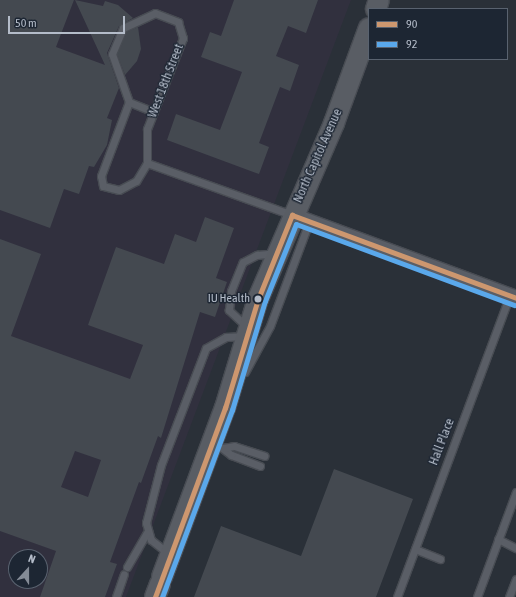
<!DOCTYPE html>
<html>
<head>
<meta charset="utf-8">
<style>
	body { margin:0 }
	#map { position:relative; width:516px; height:597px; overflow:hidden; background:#2a3038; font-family:"Asap Condensed",sans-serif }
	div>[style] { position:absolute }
	.medical>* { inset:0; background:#31303e }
	.building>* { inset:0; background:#444950 }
	.roads { filter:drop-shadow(1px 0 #484c53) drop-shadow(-1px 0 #484c53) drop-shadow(0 1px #484c53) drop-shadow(0 -1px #484c53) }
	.service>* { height:7px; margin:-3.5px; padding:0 3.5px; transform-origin:3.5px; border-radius:3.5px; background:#5a5e66 }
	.minor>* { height:14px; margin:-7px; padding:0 7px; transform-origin:7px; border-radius:7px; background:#5a5e66 }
	.secondary>* { height:20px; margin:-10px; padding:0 10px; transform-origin:10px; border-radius:10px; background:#595d64 }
	.bus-1>* { height:5px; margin:-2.5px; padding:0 2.5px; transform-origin:2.5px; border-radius:2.5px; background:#cd976f }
	.bus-2>* { height:5px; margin:-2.5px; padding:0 2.5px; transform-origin:2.5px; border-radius:2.5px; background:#5aa8eb }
	.dots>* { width:11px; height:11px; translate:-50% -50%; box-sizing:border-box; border:2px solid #1d2633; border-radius:50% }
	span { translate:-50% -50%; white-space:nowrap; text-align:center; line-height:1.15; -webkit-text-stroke:3px #1d2633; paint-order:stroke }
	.bus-label { font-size:12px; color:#b4bcc9 }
	.right { translate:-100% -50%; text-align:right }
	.street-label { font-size:13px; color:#b4bcc9 }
	.legend { position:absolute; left:368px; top:8px; width:140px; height:52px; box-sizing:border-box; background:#1d2633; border:1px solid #59626f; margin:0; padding:5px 7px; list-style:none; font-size:12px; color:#b4bcc9 }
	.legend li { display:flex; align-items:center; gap:8px; height:20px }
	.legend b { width:20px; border:1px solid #59626f }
	.north { position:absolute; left:8px; top:549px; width:40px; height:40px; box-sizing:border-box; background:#1d2633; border:1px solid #59626f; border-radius:50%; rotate:21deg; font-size:11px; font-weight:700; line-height:16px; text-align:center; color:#b4bcc9 }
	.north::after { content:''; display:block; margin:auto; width:14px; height:18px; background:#848b96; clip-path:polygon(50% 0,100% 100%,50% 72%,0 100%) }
	.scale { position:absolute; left:8px; top:16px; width:117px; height:18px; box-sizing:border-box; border:2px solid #b4bcc9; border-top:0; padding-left:5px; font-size:12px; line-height:14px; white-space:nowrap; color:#b4bcc9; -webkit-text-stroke:3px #1d2633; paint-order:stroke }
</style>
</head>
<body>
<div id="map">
	<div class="medical">
		<i style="clip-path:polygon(evenodd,0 0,351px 0,126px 597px,0 597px,0 0,16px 557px,40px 557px,40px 581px,16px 581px,16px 557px)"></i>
	</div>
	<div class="building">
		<i style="clip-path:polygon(0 0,74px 0,56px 47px,105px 65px,75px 0,103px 6px,105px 1px,118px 5px,133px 18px,119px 26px,107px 53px,119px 88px,107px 118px,112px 120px,107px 145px,94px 167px,89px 166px,79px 194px,64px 189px,50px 228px,0 210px)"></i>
		<i style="clip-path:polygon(234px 0,318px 0,306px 33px,288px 26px,276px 56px,299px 65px,290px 91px,280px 87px,259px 143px,269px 147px,259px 174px,167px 140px,176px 114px,220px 130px,242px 72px,201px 57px,210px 32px,221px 36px)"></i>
		<i style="clip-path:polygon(138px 27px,141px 49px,137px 61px,125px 75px,117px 54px,127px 32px)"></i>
		<i style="clip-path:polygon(evenodd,205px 217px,234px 228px,216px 278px,227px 282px,215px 317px,200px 312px,161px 438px,158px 436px,141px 483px,139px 482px,110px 562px,117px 564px,105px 597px,40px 597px,56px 551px,0 531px,0 239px,41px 254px,11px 336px,130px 379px,143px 345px,88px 325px,116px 247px,164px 264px,175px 234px,196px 242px,205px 217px,75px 451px,101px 460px,88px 497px,61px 487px,75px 451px)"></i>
		<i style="clip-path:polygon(334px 469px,413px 499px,376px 597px,194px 597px,221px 526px,301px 556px)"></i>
	</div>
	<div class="roads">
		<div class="service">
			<i style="left:155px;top:13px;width:25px;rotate:21deg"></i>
			<i style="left:178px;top:22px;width:17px;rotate:73deg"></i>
			<i style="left:183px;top:38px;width:98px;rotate:111.6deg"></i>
			<i style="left:147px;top:129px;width:34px;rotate:90deg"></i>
			<i style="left:147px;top:163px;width:21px;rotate:121deg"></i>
			<i style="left:136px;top:181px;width:19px;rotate:152deg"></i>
			<i style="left:119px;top:190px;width:16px;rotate:-166deg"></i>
			<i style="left:103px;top:186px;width:10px;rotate:-101deg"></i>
			<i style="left:101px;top:176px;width:79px;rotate:-69.3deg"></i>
			<i style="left:129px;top:102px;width:51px;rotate:-109.5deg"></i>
			<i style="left:112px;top:54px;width:28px;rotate:-67deg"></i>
			<i style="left:123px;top:28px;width:35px;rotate:-25deg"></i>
			<i style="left:129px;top:102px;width:27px;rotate:22deg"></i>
			<i style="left:147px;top:163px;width:154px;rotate:19.7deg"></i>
			<i style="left:247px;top:327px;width:25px;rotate:-137deg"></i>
			<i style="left:229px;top:310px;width:19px;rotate:-84deg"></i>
			<i style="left:231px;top:291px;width:31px;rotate:-68deg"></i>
			<i style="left:243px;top:262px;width:16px;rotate:-27deg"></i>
			<i style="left:257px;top:255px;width:18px;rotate:-6deg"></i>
			<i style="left:245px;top:372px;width:52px;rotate:-61.5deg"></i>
			<i style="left:270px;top:326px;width:111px;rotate:-69.4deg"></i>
			<i style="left:260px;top:466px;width:31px;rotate:-159deg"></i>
			<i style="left:231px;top:455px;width:11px;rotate:-142deg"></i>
			<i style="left:222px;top:448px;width:12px;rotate:-9deg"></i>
			<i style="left:234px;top:446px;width:32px;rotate:18deg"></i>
			<i style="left:498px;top:539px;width:20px;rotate:27deg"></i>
			<i style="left:415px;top:549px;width:27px;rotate:22deg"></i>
			<i style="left:169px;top:554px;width:23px;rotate:-142deg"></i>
			<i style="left:151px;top:540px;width:18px;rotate:-106deg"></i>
			<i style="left:146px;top:523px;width:60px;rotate:-75.5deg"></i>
			<i style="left:161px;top:465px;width:125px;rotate:-69deg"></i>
			<i style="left:206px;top:348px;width:23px;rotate:-29deg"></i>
			<i style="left:226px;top:337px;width:19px;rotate:-3deg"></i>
			<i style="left:127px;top:567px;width:39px;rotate:-60deg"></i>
			<i style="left:116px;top:597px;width:24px;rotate:-71deg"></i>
			<i style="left:397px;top:597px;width:322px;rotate:-69.5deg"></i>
			<i style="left:477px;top:597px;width:112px;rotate:-69.6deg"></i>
			<i style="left:509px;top:597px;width:19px;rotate:-69deg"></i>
		</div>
		<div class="minor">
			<i style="left:292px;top:215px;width:239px;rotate:20.3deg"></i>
		</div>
		<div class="secondary">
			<i style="left:376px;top:9px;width:9px;rotate:-72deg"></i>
			<i style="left:162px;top:577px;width:180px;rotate:-69.6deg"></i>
			<i style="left:225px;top:408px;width:114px;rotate:-73.2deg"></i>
			<i style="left:258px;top:299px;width:192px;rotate:-66.6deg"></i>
			<i style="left:334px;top:123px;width:101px;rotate:-69.8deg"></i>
			<i style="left:155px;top:597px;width:14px;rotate:-69deg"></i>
		</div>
	</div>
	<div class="bus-1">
		<i style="left:155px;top:597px;width:202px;rotate:-69.7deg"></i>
		<i style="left:225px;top:408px;width:114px;rotate:-73.2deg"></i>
		<i style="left:258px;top:299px;width:91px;rotate:-68deg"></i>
		<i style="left:292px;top:215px;width:239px;rotate:20.3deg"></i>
	</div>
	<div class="bus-2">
		<i style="left:162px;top:597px;width:200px;rotate:-69.5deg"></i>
		<i style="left:232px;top:410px;width:114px;rotate:-73.2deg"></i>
		<i style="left:265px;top:301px;width:83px;rotate:-68.1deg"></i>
		<i style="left:296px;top:224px;width:233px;rotate:20.4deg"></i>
	</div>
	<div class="dots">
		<i style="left:258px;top:299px;background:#b4bcc9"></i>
	</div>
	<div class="bus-label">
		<span class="right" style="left:250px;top:299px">IU Health</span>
	</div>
	<div class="street-label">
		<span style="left:166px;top:81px;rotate:-69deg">West 18th Street</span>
		<span style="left:318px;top:156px;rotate:-66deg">North Capitol Avenue</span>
		<span style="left:442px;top:442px;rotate:-69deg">Hall Place</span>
	</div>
	<ul class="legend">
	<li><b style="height:5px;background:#cd976f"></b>90</li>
	<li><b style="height:5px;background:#5aa8eb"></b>92</li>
	</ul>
	<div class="north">N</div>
	<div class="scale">50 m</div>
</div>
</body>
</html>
